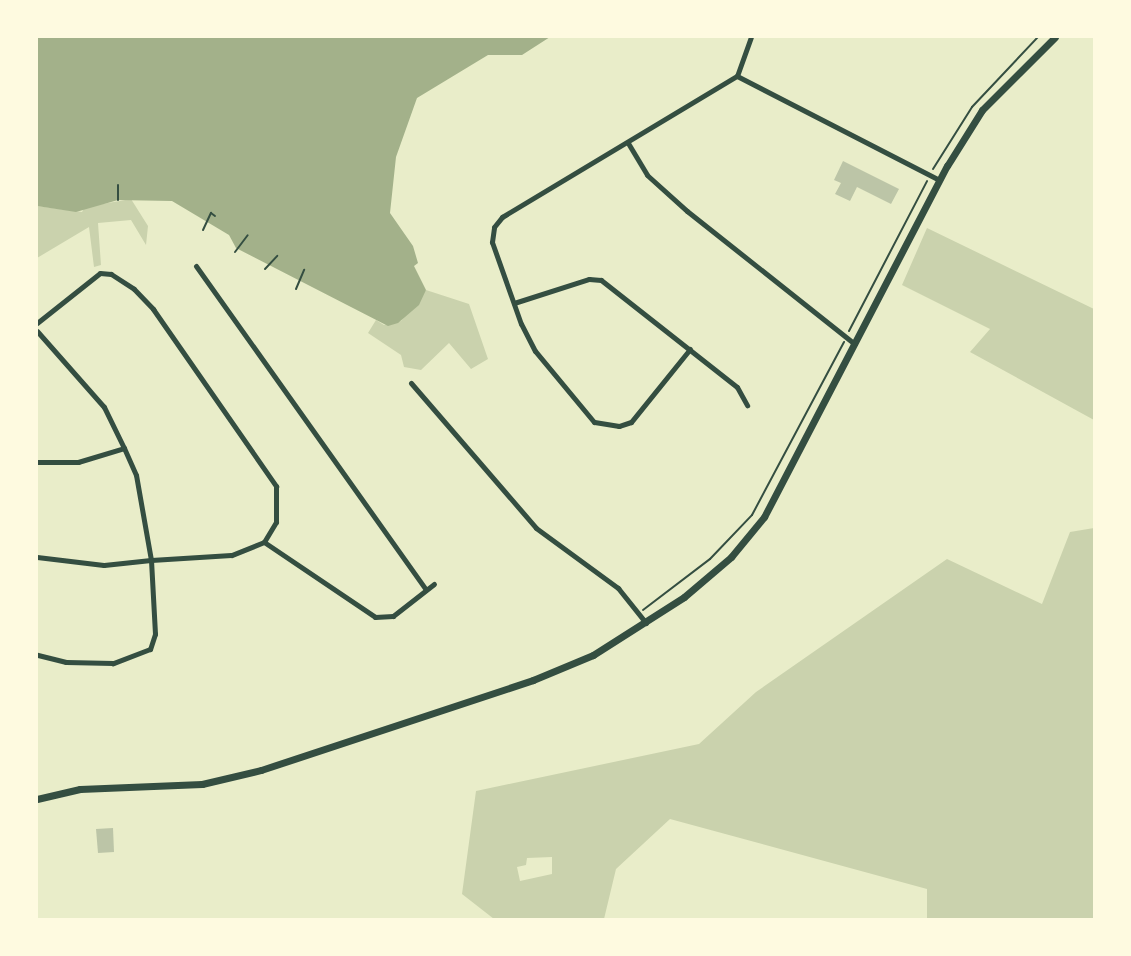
<!DOCTYPE html>
<html>
<head>
<meta charset="utf-8">
<style>
	body { margin:0 }
	#map { position:relative; width:1131px; height:956px; overflow:hidden; background:#e9edc9; font-family:"Alegreya Sans",sans-serif }
	div>[style] { position:absolute }
	.green>* { inset:0; background:#cad2ad }
	.water>* { inset:0; background:#a3b18a }
	.building>* { inset:0; background:#bcc5a7 }
	.path>* { height:2px; margin:-1px; padding:0 1px; transform-origin:1px; border-radius:1px; background:#344e41 }
	.minor>* { height:5px; margin:-2.5px; padding:0 2.5px; transform-origin:2.5px; border-radius:2.5px; background:#344e41 }
	.secondary>* { height:7px; margin:-3.5px; padding:0 3.5px; transform-origin:3.5px; border-radius:3.5px; background:#344e41 }
	span { translate:-50% -50%; white-space:nowrap; text-align:center; line-height:1.15; -webkit-text-stroke:7px #fefae0; paint-order:stroke }
	.frame { position:absolute; inset:0; border:38px solid #fefae0; pointer-events:none }
</style>
</head>
<body>
<div id="map">
	<div class="green">
		<i style="clip-path:polygon(131px 199px,148px 226px,146px 245px,131px 220px,98px 223px,101px 265px,94px 267px,89px 227px,37px 258px,37px 206px,82px 212px,85px 207px)"></i>
		<i style="clip-path:polygon(927px 228px,1094px 309px,1094px 420px,970px 352px,990px 329px,902px 285px)"></i>
		<i style="clip-path:polygon(426px 290px,469px 304px,488px 359px,471px 369px,449px 343px,421px 370px,404px 367px,401px 355px,368px 333px,376px 320px,384px 325px,401px 321px)"></i>
		<i style="clip-path:polygon(evenodd,1094px 528px,1094px 919px,927px 919px,927px 889px,670px 819px,616px 869px,604px 919px,494px 919px,462px 894px,476px 791px,699px 744px,756px 692px,947px 559px,1042px 604px,1070px 532px,1094px 528px,552px 857px,552px 874px,520px 881px,517px 867px,526px 865px,527px 858px,552px 857px)"></i>
	</div>
	<div class="water">
		<i style="clip-path:polygon(37px 37px,550px 37px,522px 55px,488px 55px,417px 98px,396px 157px,390px 213px,413px 246px,418px 263px,414px 266px,426px 290px,419px 305px,398px 323px,388px 326px,236px 248px,229px 235px,172px 201px,118px 200px,76px 212px,37px 206px)"></i>
	</div>
	<div class="building">
		<i style="clip-path:polygon(843px 161px,899px 189px,891px 204px,857px 187px,850px 201px,835px 194px,841px 183px,834px 180px)"></i>
		<i style="clip-path:polygon(113px 828px,114px 852px,98px 853px,96px 829px)"></i>
	</div>
	<div class="path">
		<i style="left:933px;top:169px;width:73px;rotate:-57.8deg"></i>
		<i style="left:972px;top:107px;width:96px;rotate:-46.7deg"></i>
		<i style="left:118px;top:185px;width:15px;rotate:90deg"></i>
		<i style="left:203px;top:230px;width:19px;rotate:-65deg"></i>
		<i style="left:211px;top:213px;width:5px;rotate:37deg"></i>
		<i style="left:235px;top:252px;width:21px;rotate:-53deg"></i>
		<i style="left:265px;top:269px;width:18px;rotate:-47deg"></i>
		<i style="left:296px;top:289px;width:21px;rotate:-67deg"></i>
		<i style="left:849px;top:331px;width:169px;rotate:-62.5deg"></i>
		<i style="left:643px;top:610px;width:84px;rotate:-37.3deg"></i>
		<i style="left:710px;top:559px;width:61px;rotate:-46.3deg"></i>
		<i style="left:752px;top:515px;width:196px;rotate:-62deg"></i>
	</div>
	<div class="minor">
		<i style="left:737px;top:76px;width:41px;rotate:-70.3deg"></i>
		<i style="left:628px;top:143px;width:37px;rotate:59deg"></i>
		<i style="left:647px;top:175px;width:54px;rotate:42deg"></i>
		<i style="left:687px;top:211px;width:214px;rotate:38.4deg"></i>
		<i style="left:196px;top:266px;width:397px;rotate:54.6deg"></i>
		<i style="left:514px;top:303px;width:79px;rotate:-17.7deg"></i>
		<i style="left:589px;top:279px;width:12px;rotate:5deg"></i>
		<i style="left:601px;top:280px;width:173px;rotate:38.2deg"></i>
		<i style="left:737px;top:387px;width:21px;rotate:61deg"></i>
		<i style="left:37px;top:323px;width:80px;rotate:-38.4deg"></i>
		<i style="left:100px;top:273px;width:11px;rotate:5deg"></i>
		<i style="left:111px;top:274px;width:27px;rotate:33deg"></i>
		<i style="left:134px;top:289px;width:28px;rotate:46deg"></i>
		<i style="left:153px;top:309px;width:216px;rotate:55.2deg"></i>
		<i style="left:276px;top:486px;width:36px;rotate:90deg"></i>
		<i style="left:276px;top:522px;width:23px;rotate:121deg"></i>
		<i style="left:264px;top:542px;width:35px;rotate:158deg"></i>
		<i style="left:231px;top:555px;width:80px;rotate:176.4deg"></i>
		<i style="left:151px;top:560px;width:86px;rotate:-100deg"></i>
		<i style="left:136px;top:475px;width:30px;rotate:-114deg"></i>
		<i style="left:124px;top:448px;width:46px;rotate:-116deg"></i>
		<i style="left:104px;top:407px;width:101px;rotate:-131.4deg"></i>
		<i style="left:690px;top:349px;width:94px;rotate:128.9deg"></i>
		<i style="left:631px;top:422px;width:13px;rotate:162deg"></i>
		<i style="left:619px;top:426px;width:25px;rotate:-171deg"></i>
		<i style="left:594px;top:422px;width:92px;rotate:-129.7deg"></i>
		<i style="left:535px;top:351px;width:30px;rotate:-117deg"></i>
		<i style="left:521px;top:324px;width:87px;rotate:-109.5deg"></i>
		<i style="left:492px;top:242px;width:15px;rotate:-82deg"></i>
		<i style="left:494px;top:227px;width:13px;rotate:-51deg"></i>
		<i style="left:502px;top:217px;width:274px;rotate:-31deg"></i>
		<i style="left:737px;top:76px;width:227px;rotate:27.2deg"></i>
		<i style="left:411px;top:383px;width:191px;rotate:49.2deg"></i>
		<i style="left:536px;top:528px;width:102px;rotate:36.2deg"></i>
		<i style="left:618px;top:588px;width:45px;rotate:51.3deg"></i>
		<i style="left:37px;top:462px;width:41px"></i>
		<i style="left:78px;top:462px;width:48px;rotate:-16.9deg"></i>
		<i style="left:264px;top:542px;width:134px;rotate:34deg"></i>
		<i style="left:375px;top:617px;width:18px;rotate:-3deg"></i>
		<i style="left:393px;top:616px;width:52px;rotate:-38deg"></i>
		<i style="left:37px;top:557px;width:67px;rotate:6.8deg"></i>
		<i style="left:104px;top:565px;width:47px;rotate:-6.1deg"></i>
		<i style="left:151px;top:560px;width:74px;rotate:86.9deg"></i>
		<i style="left:155px;top:634px;width:16px;rotate:108deg"></i>
		<i style="left:150px;top:649px;width:40px;rotate:159deg"></i>
		<i style="left:113px;top:663px;width:47px;rotate:-178.8deg"></i>
		<i style="left:66px;top:662px;width:30px;rotate:-166deg"></i>
	</div>
	<div class="secondary">
		<i style="left:37px;top:799px;width:44px;rotate:-13.1deg"></i>
		<i style="left:80px;top:789px;width:122px;rotate:-2.3deg"></i>
		<i style="left:202px;top:784px;width:61px;rotate:-13.3deg"></i>
		<i style="left:261px;top:770px;width:287px;rotate:-18.3deg"></i>
		<i style="left:533px;top:680px;width:65px;rotate:-22.6deg"></i>
		<i style="left:593px;top:655px;width:108px;rotate:-32.5deg"></i>
		<i style="left:684px;top:597px;width:62px;rotate:-40.4deg"></i>
		<i style="left:731px;top:557px;width:52px;rotate:-50.5deg"></i>
		<i style="left:764px;top:517px;width:396px;rotate:-62.5deg"></i>
		<i style="left:947px;top:166px;width:66px;rotate:-58deg"></i>
		<i style="left:982px;top:110px;width:103px;rotate:-45deg"></i>
	</div>
	<div class="frame"></div>
</div>
</body>
</html>
